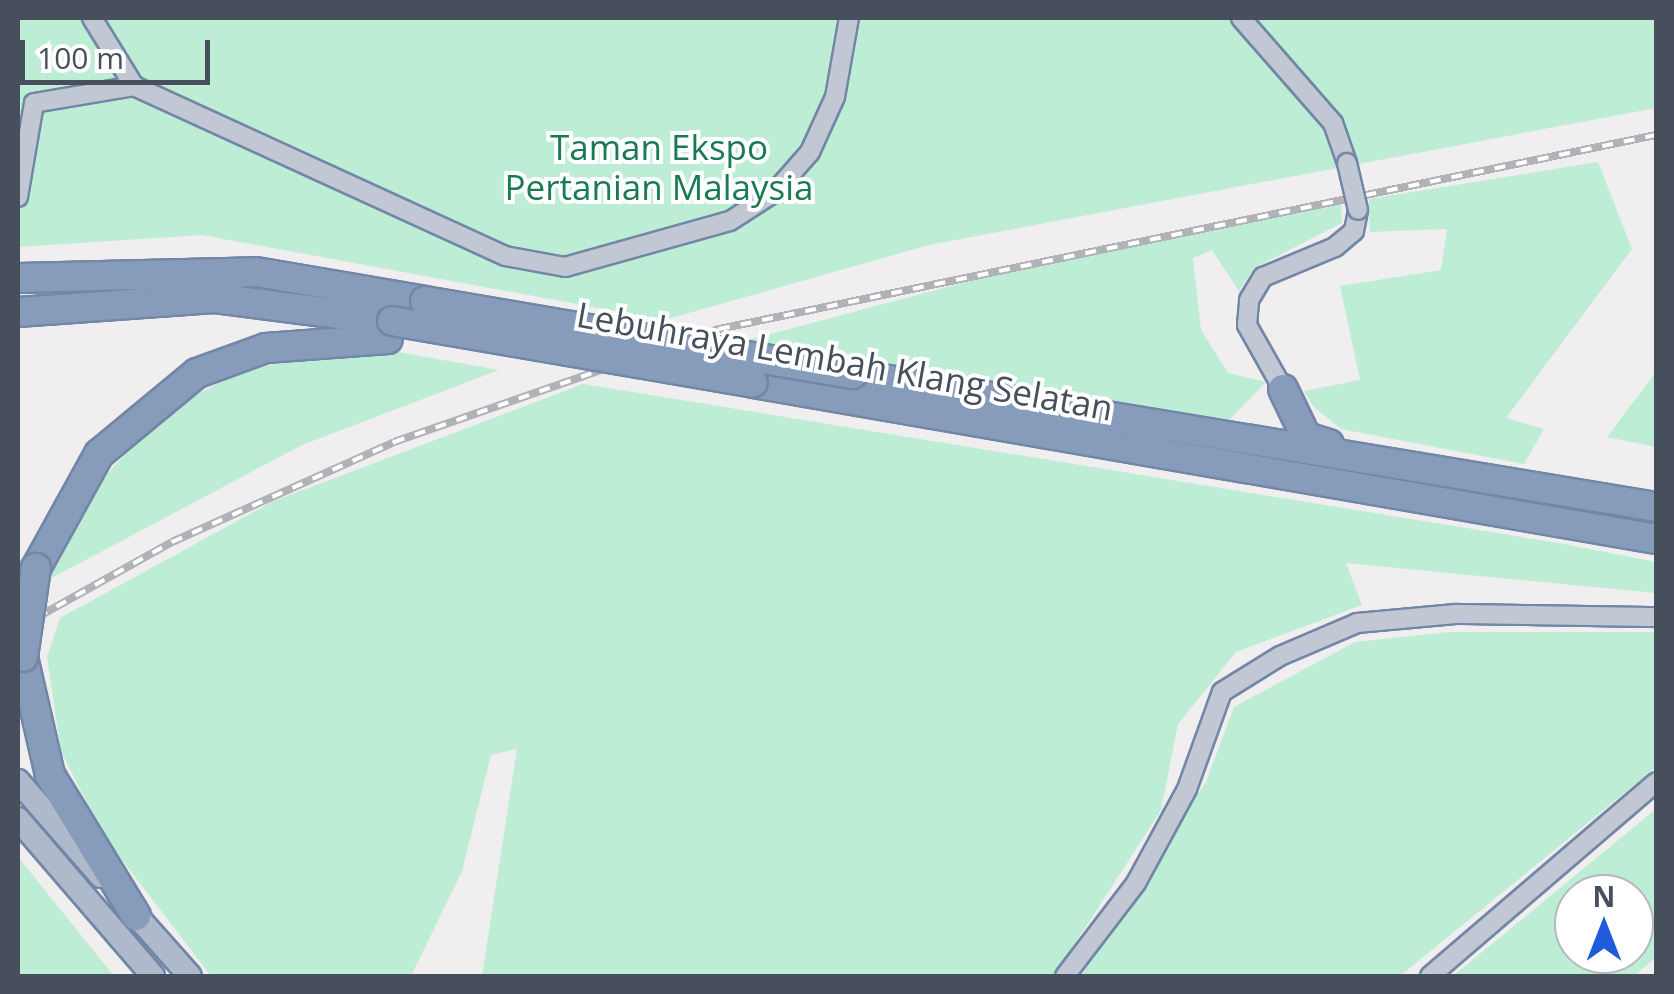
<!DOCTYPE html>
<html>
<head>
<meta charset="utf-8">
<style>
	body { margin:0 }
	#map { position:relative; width:1674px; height:994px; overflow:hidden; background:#f0eeee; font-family:"Open Sans",sans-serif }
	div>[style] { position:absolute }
	.green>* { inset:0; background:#bdedd5 }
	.roads { filter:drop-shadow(2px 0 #7286a7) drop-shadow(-2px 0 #7286a7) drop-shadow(0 2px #7286a7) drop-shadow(0 -2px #7286a7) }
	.minor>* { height:18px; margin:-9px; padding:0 9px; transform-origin:9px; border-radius:9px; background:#c1c8d3 }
	.major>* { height:22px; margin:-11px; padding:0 11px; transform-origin:11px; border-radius:11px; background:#aebacc }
	.highway>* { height:28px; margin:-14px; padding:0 14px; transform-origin:14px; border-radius:14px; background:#879bbb }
	.rail>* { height:8px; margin-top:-4px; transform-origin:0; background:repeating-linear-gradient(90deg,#fff 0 11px,#b0b2b8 0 22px); box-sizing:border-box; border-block:2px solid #b0b2b8 }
	.bridges { filter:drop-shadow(2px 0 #7286a7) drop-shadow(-2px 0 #7286a7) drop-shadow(0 2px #7286a7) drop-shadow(0 -2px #7286a7) }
	.minor-bridge>* { height:18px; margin:-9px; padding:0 9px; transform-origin:9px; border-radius:9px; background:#c1c8d3 }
	.highway-bridge>* { height:28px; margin:-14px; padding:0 14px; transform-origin:14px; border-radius:14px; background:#879bbb }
	span { translate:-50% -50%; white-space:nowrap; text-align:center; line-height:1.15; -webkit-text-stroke:8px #fff; paint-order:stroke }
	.park-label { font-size:35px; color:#197a54 }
	.street-label { font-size:35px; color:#464f5b }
	.frame { position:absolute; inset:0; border:20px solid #464f5b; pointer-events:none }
	.north { position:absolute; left:1554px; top:874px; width:100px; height:100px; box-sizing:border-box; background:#fff; border:2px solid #b5b9bd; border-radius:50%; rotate:0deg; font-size:28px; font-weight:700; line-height:40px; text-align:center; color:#464f5b }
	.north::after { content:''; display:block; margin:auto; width:35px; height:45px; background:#1e5cda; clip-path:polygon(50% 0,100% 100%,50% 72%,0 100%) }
	.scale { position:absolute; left:20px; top:40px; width:190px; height:45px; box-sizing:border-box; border:5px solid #464f5b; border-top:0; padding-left:12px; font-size:30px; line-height:35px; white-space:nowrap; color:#464f5b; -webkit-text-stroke:8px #fff; paint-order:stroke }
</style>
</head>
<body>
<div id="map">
	<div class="green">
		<i style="clip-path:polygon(18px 18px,1656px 18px,1656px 108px,929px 245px,664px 320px,202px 235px,18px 247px)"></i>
		<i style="clip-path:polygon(1598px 162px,1632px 249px,1506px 418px,1544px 429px,1524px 464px,1341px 429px,1313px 406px,1304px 391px,1360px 380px,1340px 286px,1441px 270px,1447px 229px,1370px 232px,1369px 199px)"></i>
		<i style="clip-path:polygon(1341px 203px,1342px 223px,1254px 268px,1239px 291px,1212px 250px,1193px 258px,1201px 330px,1228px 373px,1266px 382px,1229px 420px,740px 342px,1019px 268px)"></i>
		<i style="clip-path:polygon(381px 349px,499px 370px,302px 445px,46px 581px,77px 509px,156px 418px,223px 380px,304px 354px)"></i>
		<i style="clip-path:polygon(1656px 372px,1656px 447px,1607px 437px)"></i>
		<i style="clip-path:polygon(583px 384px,1564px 544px,1656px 562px,1656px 593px,1346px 563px,1362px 605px,1236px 652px,1178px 724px,1161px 810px,1054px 976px,482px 976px,517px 749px,491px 755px,462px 871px,411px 976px,211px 976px,103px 835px,61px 751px,47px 657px,60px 618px,274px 501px)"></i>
		<i style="clip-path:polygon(1449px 632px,1656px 632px,1656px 767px,1400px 976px,1081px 976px,1206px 782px,1234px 707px,1355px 642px)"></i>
		<i style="clip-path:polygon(evenodd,1656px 809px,1656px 957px,1634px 976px,1453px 976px,1656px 809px,1574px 894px,1634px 894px,1634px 954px,1574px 954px,1574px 894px)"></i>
		<i style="clip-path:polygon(18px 857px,114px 976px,18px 976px)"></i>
	</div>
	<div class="roads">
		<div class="minor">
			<i style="left:92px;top:18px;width:80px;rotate:58.3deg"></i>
			<i style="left:134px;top:86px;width:408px;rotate:24.6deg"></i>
			<i style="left:505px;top:256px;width:61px;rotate:10.4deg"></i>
			<i style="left:565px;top:267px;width:171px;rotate:-15.6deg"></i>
			<i style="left:730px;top:221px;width:54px;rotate:-32.8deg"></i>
			<i style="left:775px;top:192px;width:53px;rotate:-48.8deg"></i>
			<i style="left:810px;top:152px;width:60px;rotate:-65.6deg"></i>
			<i style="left:835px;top:97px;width:80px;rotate:-80deg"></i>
			<i style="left:1241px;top:18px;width:140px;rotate:48.8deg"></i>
			<i style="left:1333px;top:123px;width:42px;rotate:70.7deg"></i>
			<i style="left:18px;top:197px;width:95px;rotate:-80.3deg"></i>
			<i style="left:34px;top:103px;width:101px;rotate:-9.6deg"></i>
			<i style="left:1283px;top:389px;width:73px;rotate:-119.4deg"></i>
			<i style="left:1247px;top:325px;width:25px;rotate:-85deg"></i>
			<i style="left:1249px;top:300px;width:27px;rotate:-59deg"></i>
			<i style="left:1263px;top:277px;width:78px;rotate:-22.6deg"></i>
			<i style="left:1335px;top:247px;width:25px;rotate:-40deg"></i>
			<i style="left:1354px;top:231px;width:21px;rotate:-79deg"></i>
			<i style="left:1065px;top:976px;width:117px;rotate:-52.6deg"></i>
			<i style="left:1136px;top:883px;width:107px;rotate:-61.5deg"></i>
			<i style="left:1187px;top:789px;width:103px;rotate:-70.2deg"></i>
			<i style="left:1222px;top:692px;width:68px;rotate:-31.8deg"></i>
			<i style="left:1280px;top:656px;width:84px;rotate:-23.2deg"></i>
			<i style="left:1357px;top:623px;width:99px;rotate:-5.2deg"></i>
			<i style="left:1456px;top:614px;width:200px;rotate:0.9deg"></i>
			<i style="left:1430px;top:976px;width:298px;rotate:-40.6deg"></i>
		</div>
		<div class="major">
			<i style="left:18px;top:781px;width:126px;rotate:48.9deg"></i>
			<i style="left:18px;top:819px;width:207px;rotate:49.3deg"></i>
			<i style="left:126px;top:904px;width:96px;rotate:48.4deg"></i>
		</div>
		<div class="highway">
			<i style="left:18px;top:278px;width:238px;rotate:-1.4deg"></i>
			<i style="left:256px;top:272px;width:171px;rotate:9.7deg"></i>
			<i style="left:18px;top:312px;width:197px;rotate:-4.1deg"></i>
			<i style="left:215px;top:298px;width:178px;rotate:7.4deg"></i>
			<i style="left:853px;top:374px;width:814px;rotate:9.4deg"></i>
			<i style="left:753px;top:383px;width:916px;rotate:9.8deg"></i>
			<i style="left:1283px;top:389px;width:53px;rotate:64.4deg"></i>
			<i style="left:1306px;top:437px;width:24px;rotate:17deg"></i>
			<i style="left:36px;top:568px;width:130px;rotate:-61.1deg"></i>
			<i style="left:99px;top:454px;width:127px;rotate:-39.6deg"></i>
			<i style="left:197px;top:373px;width:73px;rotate:-19.9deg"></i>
			<i style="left:266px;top:348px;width:122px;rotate:-4.2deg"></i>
			<i style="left:23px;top:657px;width:121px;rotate:77.1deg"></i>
			<i style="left:50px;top:775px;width:165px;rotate:58.6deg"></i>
		</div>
	</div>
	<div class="rail">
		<i style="left:18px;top:628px;width:176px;rotate:-29.2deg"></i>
		<i style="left:172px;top:542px;width:243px;rotate:-24.2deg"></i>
		<i style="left:394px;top:442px;width:344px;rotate:-19.2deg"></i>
		<i style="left:719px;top:329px;width:957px;rotate:-11.7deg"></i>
	</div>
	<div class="bridges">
		<div class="minor-bridge">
			<i style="left:1347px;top:163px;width:48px;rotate:76.8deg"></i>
		</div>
		<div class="highway-bridge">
			<i style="left:425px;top:301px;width:434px;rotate:9.7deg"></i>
			<i style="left:392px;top:321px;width:366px;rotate:9.7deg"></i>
			<i style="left:23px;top:657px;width:90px;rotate:-81.7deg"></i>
		</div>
	</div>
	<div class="park-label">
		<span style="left:659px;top:167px">Taman Ekspo<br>Pertanian Malaysia</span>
	</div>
	<div class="street-label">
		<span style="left:845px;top:361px;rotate:10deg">Lebuhraya Lembah Klang Selatan</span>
	</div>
	<div class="frame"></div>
	<div class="north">N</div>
	<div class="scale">100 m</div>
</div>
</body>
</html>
